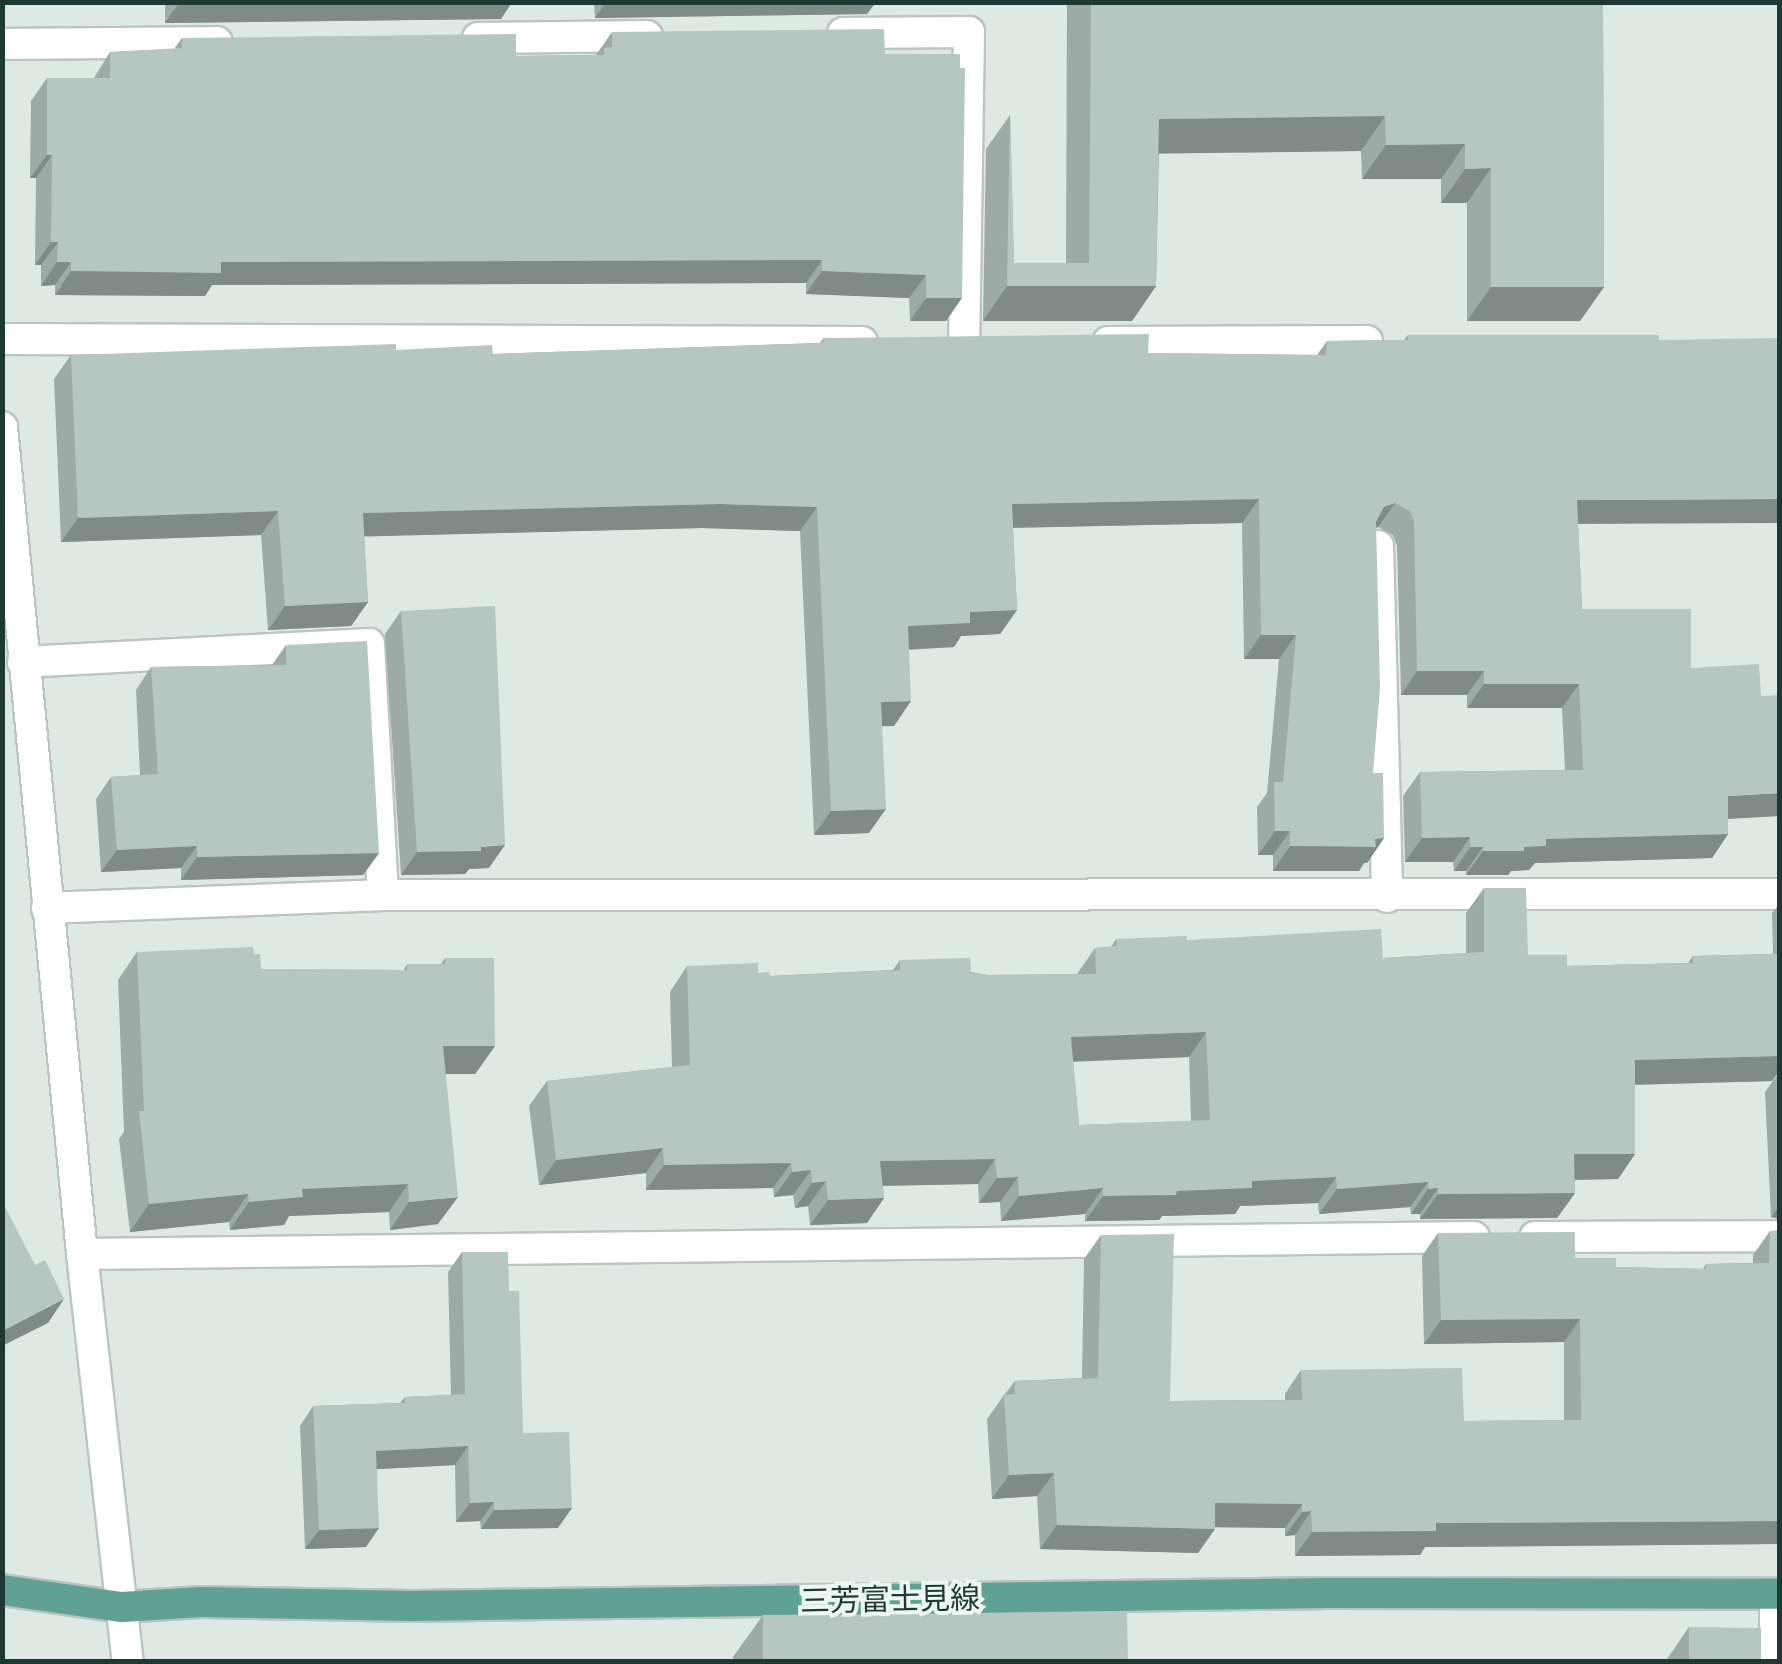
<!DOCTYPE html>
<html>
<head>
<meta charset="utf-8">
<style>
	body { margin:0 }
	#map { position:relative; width:1782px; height:1664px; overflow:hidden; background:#ddeae4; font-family:Quicksand,"Noto Sans JP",sans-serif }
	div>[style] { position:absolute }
	.roads { filter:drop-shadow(2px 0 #bcc4c2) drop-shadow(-2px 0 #bcc4c2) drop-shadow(0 2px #bcc4c2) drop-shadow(0 -2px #bcc4c2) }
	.minor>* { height:30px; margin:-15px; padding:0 15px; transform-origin:15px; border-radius:15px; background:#fff }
	.major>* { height:30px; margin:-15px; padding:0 15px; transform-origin:15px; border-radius:15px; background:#5fa293 }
	.wall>* { inset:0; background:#9caba5 }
	.shaded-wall>* { inset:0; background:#7f8b86 }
	.building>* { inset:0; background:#b5c7c0 }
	span { translate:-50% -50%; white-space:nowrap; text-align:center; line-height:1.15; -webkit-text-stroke:8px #edf6f2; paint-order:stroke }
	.street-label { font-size:30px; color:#1e3933 }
	.frame { position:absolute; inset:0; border:5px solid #1e3933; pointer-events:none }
</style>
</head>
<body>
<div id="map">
	<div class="roads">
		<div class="minor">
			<i style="left:843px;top:33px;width:126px;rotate:-0.5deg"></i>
			<i style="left:969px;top:32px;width:310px;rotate:90.9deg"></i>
			<i style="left:478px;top:38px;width:169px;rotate:-0.7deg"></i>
			<i style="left:2px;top:44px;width:215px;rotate:-0.5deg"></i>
			<i style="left:2px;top:339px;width:860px;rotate:0.2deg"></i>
			<i style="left:1108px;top:342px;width:259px;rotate:-0.2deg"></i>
			<i style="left:2px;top:427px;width:831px;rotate:84.47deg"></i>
			<i style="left:82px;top:1254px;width:411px;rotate:83.6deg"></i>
			<i style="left:1378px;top:546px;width:351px;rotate:88.5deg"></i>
			<i style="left:23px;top:662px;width:346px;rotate:-3deg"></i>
			<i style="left:369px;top:644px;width:251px;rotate:86.8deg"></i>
			<i style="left:47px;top:908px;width:336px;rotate:-2.2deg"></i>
			<i style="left:383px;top:895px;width:1397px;rotate:-0.04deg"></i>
			<i style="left:1535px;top:1237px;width:245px;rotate:-0.2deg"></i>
			<i style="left:82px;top:1254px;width:1392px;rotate:-0.7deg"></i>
			<i style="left:1775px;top:1662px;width:68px;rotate:-90deg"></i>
		</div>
		<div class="major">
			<i style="left:2px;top:1590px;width:121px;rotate:8.1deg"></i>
			<i style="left:122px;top:1607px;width:79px;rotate:-3.6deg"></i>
			<i style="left:201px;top:1602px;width:211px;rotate:1.1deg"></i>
			<i style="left:412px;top:1606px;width:917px;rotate:-0.81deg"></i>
			<i style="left:1329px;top:1593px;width:451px;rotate:0.1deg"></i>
		</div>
	</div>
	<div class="wall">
		<i style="clip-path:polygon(165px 2px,512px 2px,501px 19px,165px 23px)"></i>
		<i style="clip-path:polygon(594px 2px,876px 2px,867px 14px,595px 18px)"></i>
		<i style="clip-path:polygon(1067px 2px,1603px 2px,1604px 287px,1580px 321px,1467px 321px,1467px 203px,1441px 203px,1441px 179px,1362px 179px,1361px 151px,1159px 153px,1156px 286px,1132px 321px,983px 321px,986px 149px,1010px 115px,1014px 263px,1066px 263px)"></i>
		<i style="clip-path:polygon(612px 32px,885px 54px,946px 321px,910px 321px,909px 298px,806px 294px,806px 283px,212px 285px,205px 296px,55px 295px,55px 285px,41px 286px,41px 265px,35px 265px,36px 178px,30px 178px,31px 101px,47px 78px,94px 78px,110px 52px,174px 49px,182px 38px,516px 56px,596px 55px)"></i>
		<i style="clip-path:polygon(1408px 335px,1578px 524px,1582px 609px,1691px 668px,1728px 819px,1728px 834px,1712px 858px,1535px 863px,1529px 870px,1511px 871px,1508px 875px,1466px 875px,1466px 871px,1454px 871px,1453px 862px,1405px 862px,1403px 796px,1420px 772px,1565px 770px,1562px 708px,1467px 708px,1467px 695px,1401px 695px,1397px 546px,1393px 535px,1378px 527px,1376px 528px,1373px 773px,1384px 838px,1367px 863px,1364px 863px,1359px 871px,1273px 871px,1273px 855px,1258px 855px,1257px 807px,1267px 793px,1279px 659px,1244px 659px,1242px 523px,1013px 528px,1017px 610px,1000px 634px,961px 636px,954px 647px,909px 650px,894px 726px,882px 726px,869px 833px,814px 835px,800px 531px,702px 528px,364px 536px,368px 602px,351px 626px,268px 630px,261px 535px,61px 542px,54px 379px,71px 355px,396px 350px,493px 354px,820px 343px,823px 338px,1148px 353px,1317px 355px,1327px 341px,1404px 340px)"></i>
		<i style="clip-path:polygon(401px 611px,489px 868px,469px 869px,465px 874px,401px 875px,385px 634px)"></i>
		<i style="clip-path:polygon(286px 645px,379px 853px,363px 875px,181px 880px,181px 868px,101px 872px,96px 799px,111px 777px,140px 775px,136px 690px,151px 667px,272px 665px)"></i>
		<i style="clip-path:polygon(evenodd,1484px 888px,1528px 955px,1567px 966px,1688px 963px,1693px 956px,1773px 954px,1772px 913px,1780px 903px,1780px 1070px,1772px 1081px,1635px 1085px,1635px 1154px,1618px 1179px,1575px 1180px,1575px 1193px,1557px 1218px,1420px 1219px,1420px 1214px,1411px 1214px,1410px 1207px,1319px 1214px,1318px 1203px,1240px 1206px,1235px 1214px,1162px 1216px,1159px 1220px,1085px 1221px,1085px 1214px,1001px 1221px,1000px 1202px,979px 1203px,978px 1184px,883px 1186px,884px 1198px,867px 1223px,810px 1225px,808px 1206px,795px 1208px,793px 1195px,774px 1197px,773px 1188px,646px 1190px,646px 1173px,539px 1185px,529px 1106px,547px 1081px,672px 1067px,670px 992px,687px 966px,758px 973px,770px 976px,893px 970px,900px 960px,988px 975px,1077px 974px,1095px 948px,1111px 947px,1116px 939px,1187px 940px,1383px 958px,1466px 953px,1466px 913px,1484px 888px,1189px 1057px,1191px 1121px,1079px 1125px,1073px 1062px,1189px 1057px)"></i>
		<i style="clip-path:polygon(137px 952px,254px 954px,261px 969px,404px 970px,407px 964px,441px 964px,445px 958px,495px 1046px,475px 1074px,446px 1074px,438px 1224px,390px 1230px,389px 1212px,289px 1216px,284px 1225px,230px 1230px,229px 1222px,130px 1232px,119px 1139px,124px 1132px,118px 980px)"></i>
		<i style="clip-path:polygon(1780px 1071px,1780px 1219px,1771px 1217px,1765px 1092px)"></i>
		<i style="clip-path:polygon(1770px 1231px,1780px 1544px,1425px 1547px,1420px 1555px,1295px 1556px,1295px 1535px,1285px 1536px,1285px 1528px,1215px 1527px,1198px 1553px,1040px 1549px,1037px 1496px,992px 1499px,987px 1419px,1004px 1395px,1015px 1381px,1082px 1378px,1084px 1259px,1101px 1235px,1170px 1401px,1285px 1400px,1285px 1394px,1301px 1370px,1464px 1421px,1564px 1420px,1564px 1342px,1424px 1344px,1422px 1256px,1438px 1233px,1575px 1258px,1616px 1267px,1703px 1269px,1706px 1264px,1753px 1263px,1753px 1255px)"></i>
		<i style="clip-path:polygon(462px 1252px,509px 1291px,523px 1433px,558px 1528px,481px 1529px,480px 1521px,456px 1522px,455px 1465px,377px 1469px,366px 1547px,305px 1549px,300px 1426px,313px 1406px,400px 1403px,405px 1397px,451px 1395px,448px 1272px)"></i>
		<i style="clip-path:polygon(763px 1615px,1128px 1662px,733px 1662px,733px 1657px)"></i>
		<i style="clip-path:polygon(1689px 1627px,1761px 1662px,1665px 1662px)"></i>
	</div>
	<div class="shaded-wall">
		<i style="clip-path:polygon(180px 2px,512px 2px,501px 19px,165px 23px)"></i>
		<i style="clip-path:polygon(606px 2px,876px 2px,867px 14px,595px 18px)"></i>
		<i style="clip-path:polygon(1385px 116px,1361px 151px,1135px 154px,1159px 119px)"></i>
		<i style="clip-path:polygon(1465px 144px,1441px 179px,1362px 179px,1386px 145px)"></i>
		<i style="clip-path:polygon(47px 155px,52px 155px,36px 178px,30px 178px)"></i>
		<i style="clip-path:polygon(1491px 168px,1467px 203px,1441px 203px,1465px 169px)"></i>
		<i style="clip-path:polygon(51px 242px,58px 242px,41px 265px,35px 265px)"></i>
		<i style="clip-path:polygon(822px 260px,806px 283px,212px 285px,205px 296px,55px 295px,71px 271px,221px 262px)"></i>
		<i style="clip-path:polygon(57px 262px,71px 262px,55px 285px,41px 286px)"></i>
		<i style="clip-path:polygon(822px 271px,926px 275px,909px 298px,806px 294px)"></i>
		<i style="clip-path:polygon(1007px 286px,1156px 286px,1132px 321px,983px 321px)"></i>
		<i style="clip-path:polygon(1491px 287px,1604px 287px,1580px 321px,1467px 321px)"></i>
		<i style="clip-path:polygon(926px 298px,962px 298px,946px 321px,910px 321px)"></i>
		<i style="clip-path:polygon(1259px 499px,1242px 523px,995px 528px,1012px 504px)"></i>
		<i style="clip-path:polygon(1780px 499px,1780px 523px,1560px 524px,1577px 500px)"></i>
		<i style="clip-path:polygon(1395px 503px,1378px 527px,1367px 531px,1384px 507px)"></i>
		<i style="clip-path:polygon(719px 504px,817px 507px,800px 531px,702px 528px,346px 537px,363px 513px)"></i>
		<i style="clip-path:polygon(278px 511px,261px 535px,61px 542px,78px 518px)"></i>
		<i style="clip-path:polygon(368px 602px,351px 626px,268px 630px,285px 606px)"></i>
		<i style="clip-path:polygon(1017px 610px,1000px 634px,961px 636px,954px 647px,892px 650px,908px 626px,970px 612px)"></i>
		<i style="clip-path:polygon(1261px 635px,1296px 635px,1279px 659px,1244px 659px)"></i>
		<i style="clip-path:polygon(1417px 671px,1484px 671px,1467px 695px,1401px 695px)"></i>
		<i style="clip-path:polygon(1484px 684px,1579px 684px,1562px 708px,1467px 708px)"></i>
		<i style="clip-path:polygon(911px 701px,894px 726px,865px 727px,881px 702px)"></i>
		<i style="clip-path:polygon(1780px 793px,1780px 816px,1711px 820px,1728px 796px)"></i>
		<i style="clip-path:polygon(886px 809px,869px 833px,814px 835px,831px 811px)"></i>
		<i style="clip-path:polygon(1275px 831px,1290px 831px,1273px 855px,1258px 855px)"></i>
		<i style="clip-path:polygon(1728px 834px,1712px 858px,1535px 863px,1529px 870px,1511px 871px,1508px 875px,1466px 875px,1483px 851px,1546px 839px)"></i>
		<i style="clip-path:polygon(1470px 837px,1453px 862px,1405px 862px,1422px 838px)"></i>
		<i style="clip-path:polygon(1384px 838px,1367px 863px,1364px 863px,1359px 871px,1273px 871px,1290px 846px)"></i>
		<i style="clip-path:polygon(505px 845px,489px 868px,469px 869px,465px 874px,401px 875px,417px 852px)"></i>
		<i style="clip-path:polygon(197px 846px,181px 868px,101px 872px,117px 850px)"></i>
		<i style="clip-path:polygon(1470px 847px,1483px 847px,1466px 871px,1454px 871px)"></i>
		<i style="clip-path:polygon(379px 853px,363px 875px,181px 880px,197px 857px)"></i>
		<i style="clip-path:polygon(1206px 1032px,1189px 1057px,1053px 1062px,1071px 1037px)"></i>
		<i style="clip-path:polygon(443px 1046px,495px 1046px,475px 1074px,423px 1074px)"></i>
		<i style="clip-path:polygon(1780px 1056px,1780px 1070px,1772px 1081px,1617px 1085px,1635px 1060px)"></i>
		<i style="clip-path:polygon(663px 1148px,646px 1173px,539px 1185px,556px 1160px)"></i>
		<i style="clip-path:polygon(1574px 1154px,1635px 1154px,1618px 1179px,1557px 1180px)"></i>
		<i style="clip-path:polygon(995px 1159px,978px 1184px,863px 1186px,880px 1161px)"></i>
		<i style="clip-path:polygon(791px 1163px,773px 1188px,646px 1190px,664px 1165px)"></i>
		<i style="clip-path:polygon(811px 1170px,793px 1195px,774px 1197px,792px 1172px)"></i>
		<i style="clip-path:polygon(1018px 1177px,1000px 1202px,979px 1203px,997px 1178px)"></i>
		<i style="clip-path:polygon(1336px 1177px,1318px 1203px,1240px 1206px,1235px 1214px,1162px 1216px,1159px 1220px,1085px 1221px,1103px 1196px,1252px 1181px)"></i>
		<i style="clip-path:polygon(826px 1181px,808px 1206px,795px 1208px,812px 1183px)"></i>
		<i style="clip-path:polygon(1428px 1182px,1410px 1207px,1319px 1214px,1337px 1189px)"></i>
		<i style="clip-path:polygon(408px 1184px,389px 1212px,289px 1216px,284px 1225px,230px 1230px,249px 1202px,302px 1189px)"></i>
		<i style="clip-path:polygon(1103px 1188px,1085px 1214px,1001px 1221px,1019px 1196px)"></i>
		<i style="clip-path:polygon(1438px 1188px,1420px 1214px,1411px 1214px,1428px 1189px)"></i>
		<i style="clip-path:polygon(1575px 1193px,1557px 1218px,1420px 1219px,1438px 1194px)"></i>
		<i style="clip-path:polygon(248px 1194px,229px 1222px,130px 1232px,149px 1204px)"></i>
		<i style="clip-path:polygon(458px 1197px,438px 1224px,390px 1230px,409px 1202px)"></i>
		<i style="clip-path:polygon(884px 1198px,867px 1223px,810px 1225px,828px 1200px)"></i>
		<i style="clip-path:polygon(1780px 1205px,1780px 1219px,1771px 1217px)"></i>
		<i style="clip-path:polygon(64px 1299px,48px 1323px,2px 1346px,2px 1331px)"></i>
		<i style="clip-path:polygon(1580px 1319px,1564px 1342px,1424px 1344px,1441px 1320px)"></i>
		<i style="clip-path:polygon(468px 1446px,455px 1465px,362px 1470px,376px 1451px)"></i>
		<i style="clip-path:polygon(1054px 1473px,1037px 1496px,992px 1499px,1009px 1475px)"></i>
		<i style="clip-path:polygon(494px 1502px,480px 1521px,456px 1522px,470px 1503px)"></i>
		<i style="clip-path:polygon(1215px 1503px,1302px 1504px,1285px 1528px,1198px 1527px)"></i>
		<i style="clip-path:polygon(572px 1508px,558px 1528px,481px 1529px,494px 1510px)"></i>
		<i style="clip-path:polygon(1311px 1511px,1295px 1535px,1285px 1536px,1302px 1512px)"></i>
		<i style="clip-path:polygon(1780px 1521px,1780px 1544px,1425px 1547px,1420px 1555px,1295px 1556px,1312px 1532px,1436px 1523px)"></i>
		<i style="clip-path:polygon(1057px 1525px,1215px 1529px,1198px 1553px,1040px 1549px)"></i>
		<i style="clip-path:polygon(379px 1528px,366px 1547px,305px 1549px,319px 1530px)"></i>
	</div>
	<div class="building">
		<i style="clip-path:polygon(1091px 2px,1603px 2px,1604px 287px,1491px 287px,1491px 168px,1465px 169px,1465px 144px,1386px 145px,1385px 116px,1159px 119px,1156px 286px,1007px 286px,1010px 115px,1014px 263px,1089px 263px)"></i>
		<i style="clip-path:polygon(884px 29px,885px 54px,960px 54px,960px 68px,965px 68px,962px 298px,926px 298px,926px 275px,822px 271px,822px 260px,221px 262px,221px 273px,71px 271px,71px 262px,57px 262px,58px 242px,51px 242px,52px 155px,47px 155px,47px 78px,110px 78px,110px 52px,182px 48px,182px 38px,516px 34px,516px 56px,604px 55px,604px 48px,612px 47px,612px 32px)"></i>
		<i style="clip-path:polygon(1149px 334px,1148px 353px,1326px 355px,1327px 341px,1408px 340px,1408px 335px,1659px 335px,1659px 340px,1780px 338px,1780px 499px,1577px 500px,1582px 609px,1691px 609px,1691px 668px,1759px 664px,1761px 696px,1780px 695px,1780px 793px,1728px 796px,1728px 834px,1546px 839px,1546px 846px,1524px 847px,1524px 851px,1483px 851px,1483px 847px,1470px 847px,1470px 837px,1422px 838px,1420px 772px,1583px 770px,1579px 684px,1484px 684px,1484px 671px,1417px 671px,1414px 521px,1410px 511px,1395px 503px,1384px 507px,1376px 522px,1380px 687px,1373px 773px,1383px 773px,1384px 838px,1375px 839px,1376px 847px,1290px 846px,1290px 831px,1275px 831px,1274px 782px,1283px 782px,1296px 635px,1261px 635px,1259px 499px,1012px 504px,1017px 610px,970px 612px,970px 623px,908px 626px,911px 701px,881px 702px,886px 809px,831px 811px,817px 507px,719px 504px,363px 513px,368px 602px,285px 606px,278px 511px,78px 518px,71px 355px,396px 344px,396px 350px,492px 345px,493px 354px,823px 343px,823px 338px)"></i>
		<i style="clip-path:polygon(495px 606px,505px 845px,481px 846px,481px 851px,417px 852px,401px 611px)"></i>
		<i style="clip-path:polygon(367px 641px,379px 853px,197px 857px,197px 846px,117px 850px,111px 777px,158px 774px,151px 667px,286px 665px,286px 645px)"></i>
		<i style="clip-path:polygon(evenodd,1484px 888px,1526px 888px,1528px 955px,1567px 955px,1567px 966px,1693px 963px,1693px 956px,1780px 954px,1780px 1056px,1635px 1060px,1635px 1154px,1574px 1154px,1575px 1193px,1438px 1194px,1438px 1188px,1428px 1189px,1428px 1182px,1337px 1189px,1336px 1177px,1252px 1181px,1252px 1188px,1177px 1191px,1176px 1195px,1103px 1196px,1103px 1188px,1019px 1196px,1018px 1177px,997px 1178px,995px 1159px,880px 1161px,884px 1198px,828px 1200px,826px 1181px,812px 1183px,811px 1170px,792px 1172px,791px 1163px,664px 1165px,663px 1148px,556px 1160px,547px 1081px,690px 1065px,687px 966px,758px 963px,758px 973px,769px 972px,770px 976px,900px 970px,900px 960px,970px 958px,971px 973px,988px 975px,1096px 974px,1095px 948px,1117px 946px,1116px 939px,1187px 936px,1187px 940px,1381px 929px,1383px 958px,1484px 952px,1484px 888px,1206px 1032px,1210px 1120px,1079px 1125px,1071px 1037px,1206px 1032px)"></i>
		<i style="clip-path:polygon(253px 947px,254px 954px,260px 954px,261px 969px,407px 970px,407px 964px,445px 964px,445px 958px,494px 958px,495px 1046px,443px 1046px,458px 1197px,409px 1202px,408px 1184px,302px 1189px,303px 1197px,249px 1202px,248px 1194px,149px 1204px,139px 1111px,144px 1111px,137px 952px)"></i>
		<i style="clip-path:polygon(2px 1201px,35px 1265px,45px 1260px,64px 1299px,2px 1331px)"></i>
		<i style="clip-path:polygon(1780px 1230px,1780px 1521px,1436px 1523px,1436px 1531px,1312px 1532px,1311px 1511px,1302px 1512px,1302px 1504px,1215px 1503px,1215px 1529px,1057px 1525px,1054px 1473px,1009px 1475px,1004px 1395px,1015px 1394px,1015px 1381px,1098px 1378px,1101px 1235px,1174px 1234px,1170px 1401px,1302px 1400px,1301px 1370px,1462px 1368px,1464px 1421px,1581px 1420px,1580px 1319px,1441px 1320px,1438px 1233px,1575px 1232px,1575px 1258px,1616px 1258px,1616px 1267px,1706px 1269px,1706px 1264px,1769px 1263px,1770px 1231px)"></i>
		<i style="clip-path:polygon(462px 1252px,508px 1252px,509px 1291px,519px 1291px,523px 1433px,569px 1432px,572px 1508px,494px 1510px,494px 1502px,470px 1503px,468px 1446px,376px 1451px,379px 1528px,319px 1530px,313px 1406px,405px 1403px,405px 1397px,465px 1394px)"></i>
		<i style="clip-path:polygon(1127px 1613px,1128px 1662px,763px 1662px,763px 1615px)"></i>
		<i style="clip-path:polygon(1689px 1627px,1761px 1628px,1761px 1662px,1689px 1662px)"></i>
	</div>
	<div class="street-label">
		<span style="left:890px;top:1599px;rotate:-1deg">三芳富士見線</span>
	</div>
	<div class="frame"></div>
</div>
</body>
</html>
